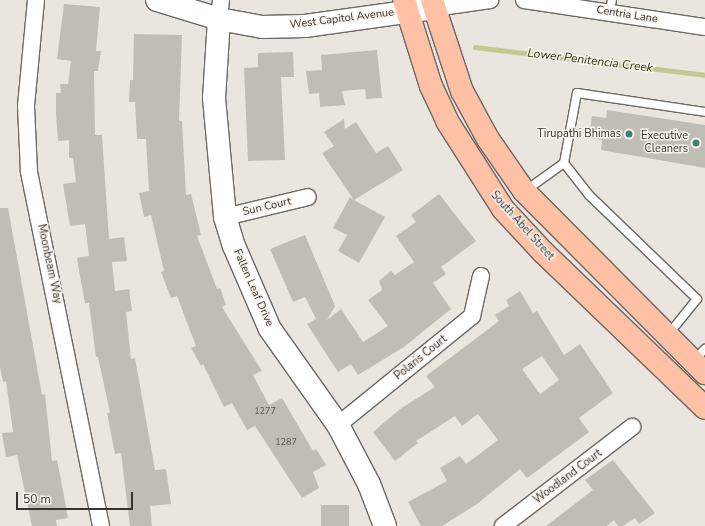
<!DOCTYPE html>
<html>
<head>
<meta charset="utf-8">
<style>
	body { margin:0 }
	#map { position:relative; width:705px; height:526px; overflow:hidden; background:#ebe5df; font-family:"Nunito Sans",sans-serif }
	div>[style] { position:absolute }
	.stream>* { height:4.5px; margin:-2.25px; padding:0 2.25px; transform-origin:2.25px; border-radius:2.25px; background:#c3c790 }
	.building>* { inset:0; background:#c0bdb6 }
	.roads { filter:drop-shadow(1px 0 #6d6863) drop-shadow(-1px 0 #6d6863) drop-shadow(0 1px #6d6863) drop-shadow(0 -1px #6d6863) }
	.lane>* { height:8px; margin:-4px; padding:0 4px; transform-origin:4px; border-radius:4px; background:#fff }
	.street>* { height:16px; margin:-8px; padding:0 8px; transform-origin:8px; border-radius:8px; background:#fff }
	.secondary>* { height:22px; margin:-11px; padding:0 11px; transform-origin:11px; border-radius:11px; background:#fff }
	.primary>* { height:22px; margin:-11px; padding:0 11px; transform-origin:11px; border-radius:11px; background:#fec1a5 }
	.dots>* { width:11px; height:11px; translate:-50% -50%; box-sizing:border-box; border:2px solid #f8f2ec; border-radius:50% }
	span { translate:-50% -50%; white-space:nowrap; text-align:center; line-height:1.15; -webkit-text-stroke:3px #f8f2ec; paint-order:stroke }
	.number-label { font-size:9px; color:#585652 }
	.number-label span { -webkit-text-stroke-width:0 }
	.street-label { font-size:11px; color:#363331 }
	.poi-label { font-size:11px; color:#363331 }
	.right { translate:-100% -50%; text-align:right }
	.water-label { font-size:12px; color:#323408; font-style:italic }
	.scale { position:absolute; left:16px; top:492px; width:117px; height:18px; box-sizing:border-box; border:2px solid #363331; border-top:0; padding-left:5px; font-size:12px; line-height:14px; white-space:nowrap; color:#363331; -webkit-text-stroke:3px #f8f2ec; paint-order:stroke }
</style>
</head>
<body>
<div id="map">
	<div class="stream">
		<i style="left:475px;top:47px;width:232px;rotate:6.9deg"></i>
	</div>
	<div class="building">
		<i style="clip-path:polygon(64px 4px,100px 7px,96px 51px,101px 51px,98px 71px,94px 71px,95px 135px,102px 135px,109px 239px,124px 237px,127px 261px,112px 262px,115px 291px,129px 289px,132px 311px,126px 312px,131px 359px,135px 358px,155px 470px,166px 469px,171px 504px,150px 506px,152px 526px,130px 526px,121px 453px,115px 454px,107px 413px,110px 413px,98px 357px,96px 357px,89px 303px,85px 303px,80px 276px,77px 258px,89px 256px,85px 224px,70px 226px,63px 184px,76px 182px,73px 158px,69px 158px,69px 140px,58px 141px,56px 113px,56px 93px,61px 93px,60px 84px,68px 84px,71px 61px,57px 59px)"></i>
		<i style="clip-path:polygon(134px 34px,182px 35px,179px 121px,182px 121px,186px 195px,191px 194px,201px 235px,197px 236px,217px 289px,220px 288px,226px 305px,222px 307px,262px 371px,253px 375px,269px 405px,282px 398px,313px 451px,316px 449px,326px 465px,313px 472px,319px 488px,302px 498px,255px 426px,247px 430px,232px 403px,224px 407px,203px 364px,201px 366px,191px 348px,196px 346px,177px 296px,171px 298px,161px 272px,164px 271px,151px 215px,144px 217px,139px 193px,149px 191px,146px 139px,137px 139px,135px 102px,129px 102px,130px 80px,133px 80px)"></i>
		<i style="clip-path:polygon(377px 50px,382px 98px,366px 99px,365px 89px,342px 91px,345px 105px,320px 107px,319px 93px,309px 94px,306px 71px,322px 70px,321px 55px)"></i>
		<i style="clip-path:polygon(293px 52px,294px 77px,281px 77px,285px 160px,248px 161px,244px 68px,258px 67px,258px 53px)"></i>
		<i style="clip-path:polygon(607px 110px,705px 125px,705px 168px,601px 150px,602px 140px,589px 138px,592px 116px,606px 118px)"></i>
		<i style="clip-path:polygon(344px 119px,345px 129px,356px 122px,376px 153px,388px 146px,403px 170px,354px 200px,385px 217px,359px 263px,338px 251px,347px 235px,333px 228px,350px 197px,354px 200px,322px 153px,334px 146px,324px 132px)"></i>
		<i style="clip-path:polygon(439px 194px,476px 241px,441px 267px,446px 274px,433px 283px,451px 309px,404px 347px,358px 375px,351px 364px,338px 372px,307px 324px,316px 319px,305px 297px,293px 302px,270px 249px,305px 235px,335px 306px,327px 320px,341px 309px,363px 342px,388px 326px,368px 300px,382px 290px,379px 281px,391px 271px,395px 275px,414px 262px,396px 236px,416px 222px,411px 215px)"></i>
		<i style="clip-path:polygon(0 208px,8px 208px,42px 395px,45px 394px,52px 461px,57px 460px,61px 480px,68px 518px,56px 520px,57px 526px,32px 526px,17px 455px,6px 457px,2px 433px,13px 432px,6px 381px,3px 382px,0 367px)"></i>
		<i style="clip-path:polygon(evenodd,520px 291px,533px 313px,537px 311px,564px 355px,580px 344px,613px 393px,579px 418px,589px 432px,527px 478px,520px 469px,477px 504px,450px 521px,442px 526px,421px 526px,408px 502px,447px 481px,440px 468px,460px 456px,466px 464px,498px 440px,478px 414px,462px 426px,455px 416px,416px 441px,418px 443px,395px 461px,373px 432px,400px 409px,435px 387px,426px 376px,499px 321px,495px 315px,509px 306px,506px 300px,520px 291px,542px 356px,559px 380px,540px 394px,522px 369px,542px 356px)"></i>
		<i style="clip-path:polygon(613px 460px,655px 513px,639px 524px,635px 518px,623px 526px,618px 526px,614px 520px,607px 526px,546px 526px,593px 490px,585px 480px)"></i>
		<i style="clip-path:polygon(321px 505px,349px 505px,349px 526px,321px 526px)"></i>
	</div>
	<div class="roads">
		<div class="lane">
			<i style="left:609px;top:13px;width:13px;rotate:-77deg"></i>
			<i style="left:564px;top:163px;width:41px;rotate:52deg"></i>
			<i style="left:589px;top:195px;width:150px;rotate:43.9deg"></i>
			<i style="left:697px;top:299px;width:46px;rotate:128.9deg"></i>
			<i style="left:525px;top:191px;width:48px;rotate:-35.7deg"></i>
			<i style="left:564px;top:163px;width:71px;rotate:-79.5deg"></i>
			<i style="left:577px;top:93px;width:129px;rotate:8.4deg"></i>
			<i style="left:694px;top:360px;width:16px;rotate:-45deg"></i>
		</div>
		<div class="street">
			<i style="left:36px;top:0;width:106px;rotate:95.4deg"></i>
			<i style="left:26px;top:106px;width:66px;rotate:87.4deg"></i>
			<i style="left:29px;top:172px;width:361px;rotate:78.5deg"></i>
			<i style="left:524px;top:0;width:183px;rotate:8.5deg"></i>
			<i style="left:434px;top:8px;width:57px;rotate:-8.1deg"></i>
			<i style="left:219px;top:19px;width:19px;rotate:-84deg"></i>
			<i style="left:225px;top:217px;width:85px;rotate:-13.5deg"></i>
			<i style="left:338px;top:425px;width:173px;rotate:-39.1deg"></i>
			<i style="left:472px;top:316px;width:41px;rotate:-77.3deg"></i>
			<i style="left:503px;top:526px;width:163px;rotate:-37.5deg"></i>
		</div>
		<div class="secondary">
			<i style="left:157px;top:0;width:65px;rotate:17deg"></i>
			<i style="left:219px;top:19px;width:44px;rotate:10.5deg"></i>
			<i style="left:262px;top:27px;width:43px;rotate:-1.3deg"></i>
			<i style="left:305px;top:26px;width:130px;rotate:-7.9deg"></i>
			<i style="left:219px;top:19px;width:79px;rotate:93.6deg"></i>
			<i style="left:214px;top:98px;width:120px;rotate:84.7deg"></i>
			<i style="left:225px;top:217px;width:30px;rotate:73deg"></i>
			<i style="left:234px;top:246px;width:90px;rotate:66.6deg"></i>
			<i style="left:270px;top:329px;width:118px;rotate:54.7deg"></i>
			<i style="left:338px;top:425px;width:67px;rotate:62.3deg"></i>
			<i style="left:369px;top:484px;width:45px;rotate:69.1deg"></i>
		</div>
		<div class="primary">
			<i style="left:404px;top:0;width:90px;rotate:72.6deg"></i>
			<i style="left:431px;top:86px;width:38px;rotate:65deg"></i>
			<i style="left:447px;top:121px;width:104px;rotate:57.5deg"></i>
			<i style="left:503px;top:209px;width:59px;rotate:47.1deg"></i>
			<i style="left:543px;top:252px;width:225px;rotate:43.9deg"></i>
			<i style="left:432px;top:0;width:96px;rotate:71.8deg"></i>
			<i style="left:462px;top:91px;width:55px;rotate:61.6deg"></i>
			<i style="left:488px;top:139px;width:63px;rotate:55.3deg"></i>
			<i style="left:524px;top:191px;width:257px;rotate:45.2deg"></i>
		</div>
	</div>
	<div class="dots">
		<i style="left:629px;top:134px;background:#3e8172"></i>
		<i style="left:696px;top:143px;background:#3e8172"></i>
	</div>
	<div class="number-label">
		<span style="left:265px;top:411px">1277</span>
		<span style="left:286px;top:442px">1287</span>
	</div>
	<div class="street-label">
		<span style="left:627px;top:15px;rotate:9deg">Centria Lane</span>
		<span style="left:342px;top:19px;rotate:-7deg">West Capitol Avenue</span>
		<span style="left:267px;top:207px;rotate:-13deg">Sun Court</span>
		<span style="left:522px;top:226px;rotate:48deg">South Abel Street</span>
		<span style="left:49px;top:264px;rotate:78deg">Moonbeam Way</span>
		<span style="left:253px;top:288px;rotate:66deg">Fallen Leaf Drive</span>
		<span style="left:421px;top:358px;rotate:-39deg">Polaris Court</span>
		<span style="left:568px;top:477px;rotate:-37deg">Woodland Court</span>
	</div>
	<div class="poi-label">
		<span class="right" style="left:621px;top:134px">Tirupathi Bhimas</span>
		<span class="right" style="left:688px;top:143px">Executive<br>Cleaners</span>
	</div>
	<div class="water-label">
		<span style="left:590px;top:61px;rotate:7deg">Lower Penitencia Creek</span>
	</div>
	<div class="scale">50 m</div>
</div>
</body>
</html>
